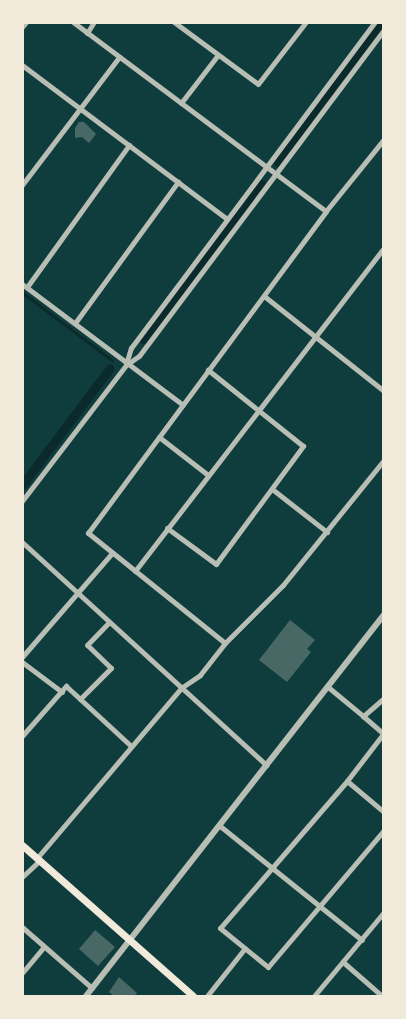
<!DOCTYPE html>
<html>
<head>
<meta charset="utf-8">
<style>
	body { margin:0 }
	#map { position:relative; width:406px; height:1019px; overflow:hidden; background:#0f3d3e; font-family:Raleway,sans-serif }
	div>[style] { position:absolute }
	.stream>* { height:2.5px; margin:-1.25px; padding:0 1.25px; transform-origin:1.25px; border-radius:1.25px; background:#0a2a2b }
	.canal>* { height:9px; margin:-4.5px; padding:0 4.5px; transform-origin:4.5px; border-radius:4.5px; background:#0a2a2b }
	.building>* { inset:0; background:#486865 }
	.minor>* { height:5px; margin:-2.5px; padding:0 2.5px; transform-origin:2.5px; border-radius:2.5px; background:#b8beb3 }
	.tertiary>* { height:6px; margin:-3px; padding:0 3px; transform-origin:3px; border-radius:3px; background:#b8beb3 }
	.secondary>* { height:7px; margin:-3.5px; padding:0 3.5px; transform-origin:3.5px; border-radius:3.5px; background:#f1e9da }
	span { translate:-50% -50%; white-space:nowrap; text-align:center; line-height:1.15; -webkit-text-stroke:4px #f1e9da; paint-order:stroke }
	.frame { position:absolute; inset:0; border:24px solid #f1e9da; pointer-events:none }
</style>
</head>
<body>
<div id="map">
	<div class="stream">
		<i style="left:22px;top:292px;width:113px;rotate:37.1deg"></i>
	</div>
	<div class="canal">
		<i style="left:278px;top:162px;width:170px;rotate:-53.1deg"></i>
		<i style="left:143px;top:339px;width:195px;rotate:-52.7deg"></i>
		<i style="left:22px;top:485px;width:146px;rotate:-53.1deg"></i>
	</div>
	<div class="building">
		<i style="clip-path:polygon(79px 122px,84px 122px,96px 134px,89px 143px,82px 137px,75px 138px,75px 128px)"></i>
		<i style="clip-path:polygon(290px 620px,315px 640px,307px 649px,311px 652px,287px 682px,259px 660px)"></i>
		<i style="clip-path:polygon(95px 930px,115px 947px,98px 966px,79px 949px)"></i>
		<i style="clip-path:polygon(119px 977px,137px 993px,134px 996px,114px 996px,109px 992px)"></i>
	</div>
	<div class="minor">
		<i style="left:73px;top:22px;width:316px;rotate:36.8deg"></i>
		<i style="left:174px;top:22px;width:104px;rotate:36.4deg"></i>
		<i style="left:258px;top:84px;width:78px;rotate:-52.3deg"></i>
		<i style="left:22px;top:27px;width:6px;rotate:-51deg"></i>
		<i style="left:87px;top:33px;width:13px;rotate:-58deg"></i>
		<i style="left:22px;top:65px;width:256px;rotate:36.9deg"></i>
		<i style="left:181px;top:103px;width:59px;rotate:-52.5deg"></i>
		<i style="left:22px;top:185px;width:161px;rotate:-52.8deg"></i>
		<i style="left:22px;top:284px;width:201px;rotate:36.9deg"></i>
		<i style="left:27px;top:287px;width:175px;rotate:-54.3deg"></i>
		<i style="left:264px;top:296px;width:153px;rotate:38.4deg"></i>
		<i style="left:75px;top:323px;width:175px;rotate:-53.9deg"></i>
		<i style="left:126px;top:364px;width:17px;rotate:-73deg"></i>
		<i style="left:131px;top:348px;width:407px;rotate:-53.2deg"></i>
		<i style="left:159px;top:437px;width:62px;rotate:37.8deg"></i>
		<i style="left:272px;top:489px;width:70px;rotate:38deg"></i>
		<i style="left:22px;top:501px;width:171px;rotate:-52.6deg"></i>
		<i style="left:126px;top:365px;width:16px;rotate:-35deg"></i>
		<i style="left:139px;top:356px;width:408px;rotate:-53.1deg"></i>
		<i style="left:167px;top:528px;width:61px;rotate:36.3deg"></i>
		<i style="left:216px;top:564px;width:147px;rotate:-53.6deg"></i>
		<i style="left:303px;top:446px;width:122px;rotate:-141.3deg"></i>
		<i style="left:22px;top:542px;width:331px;rotate:42.4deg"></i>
		<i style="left:135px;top:571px;width:408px;rotate:-52.4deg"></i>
		<i style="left:225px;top:643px;width:176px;rotate:-141.2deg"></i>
		<i style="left:88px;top:533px;width:400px;rotate:-53.5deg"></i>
		<i style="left:326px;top:211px;width:92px;rotate:-51.1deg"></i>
		<i style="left:22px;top:657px;width:138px;rotate:-49.1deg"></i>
		<i style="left:22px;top:662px;width:50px;rotate:36.9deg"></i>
		<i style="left:328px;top:687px;width:45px;rotate:39.6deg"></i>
		<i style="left:384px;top:698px;width:28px;rotate:139deg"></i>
		<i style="left:363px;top:716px;width:28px;rotate:41deg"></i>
		<i style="left:80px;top:699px;width:44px;rotate:-45deg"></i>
		<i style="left:111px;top:668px;width:33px;rotate:-136deg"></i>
		<i style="left:87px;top:645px;width:32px;rotate:-46deg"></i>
		<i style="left:383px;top:734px;width:59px;rotate:127.5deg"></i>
		<i style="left:347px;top:781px;width:194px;rotate:130.8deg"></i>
		<i style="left:220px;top:928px;width:62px;rotate:39.1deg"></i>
		<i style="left:268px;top:967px;width:180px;rotate:-49.7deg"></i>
		<i style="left:22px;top:736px;width:67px;rotate:-48.7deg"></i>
		<i style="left:66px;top:686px;width:87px;rotate:42.7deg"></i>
		<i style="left:347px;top:781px;width:48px;rotate:40deg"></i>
		<i style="left:220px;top:826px;width:182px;rotate:38.8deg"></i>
		<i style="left:37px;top:858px;width:223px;rotate:-49.7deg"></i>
		<i style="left:181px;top:688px;width:23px;rotate:-34deg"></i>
		<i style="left:200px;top:675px;width:41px;rotate:-52deg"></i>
		<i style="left:225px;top:643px;width:82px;rotate:-45deg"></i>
		<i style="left:283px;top:585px;width:161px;rotate:-51.1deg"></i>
		<i style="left:22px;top:877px;width:25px;rotate:-43deg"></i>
		<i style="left:22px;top:927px;width:93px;rotate:41.1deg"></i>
		<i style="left:343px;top:962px;width:52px;rotate:41.1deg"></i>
		<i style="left:22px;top:973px;width:33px;rotate:-50deg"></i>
		<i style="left:207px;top:996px;width:61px;rotate:-51.6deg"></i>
		<i style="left:314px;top:996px;width:109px;rotate:-50.2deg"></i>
	</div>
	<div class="tertiary">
		<i style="left:86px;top:996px;width:484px;rotate:-52deg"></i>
	</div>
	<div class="secondary">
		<i style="left:22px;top:845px;width:228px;rotate:41.4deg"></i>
	</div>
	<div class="frame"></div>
</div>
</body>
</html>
